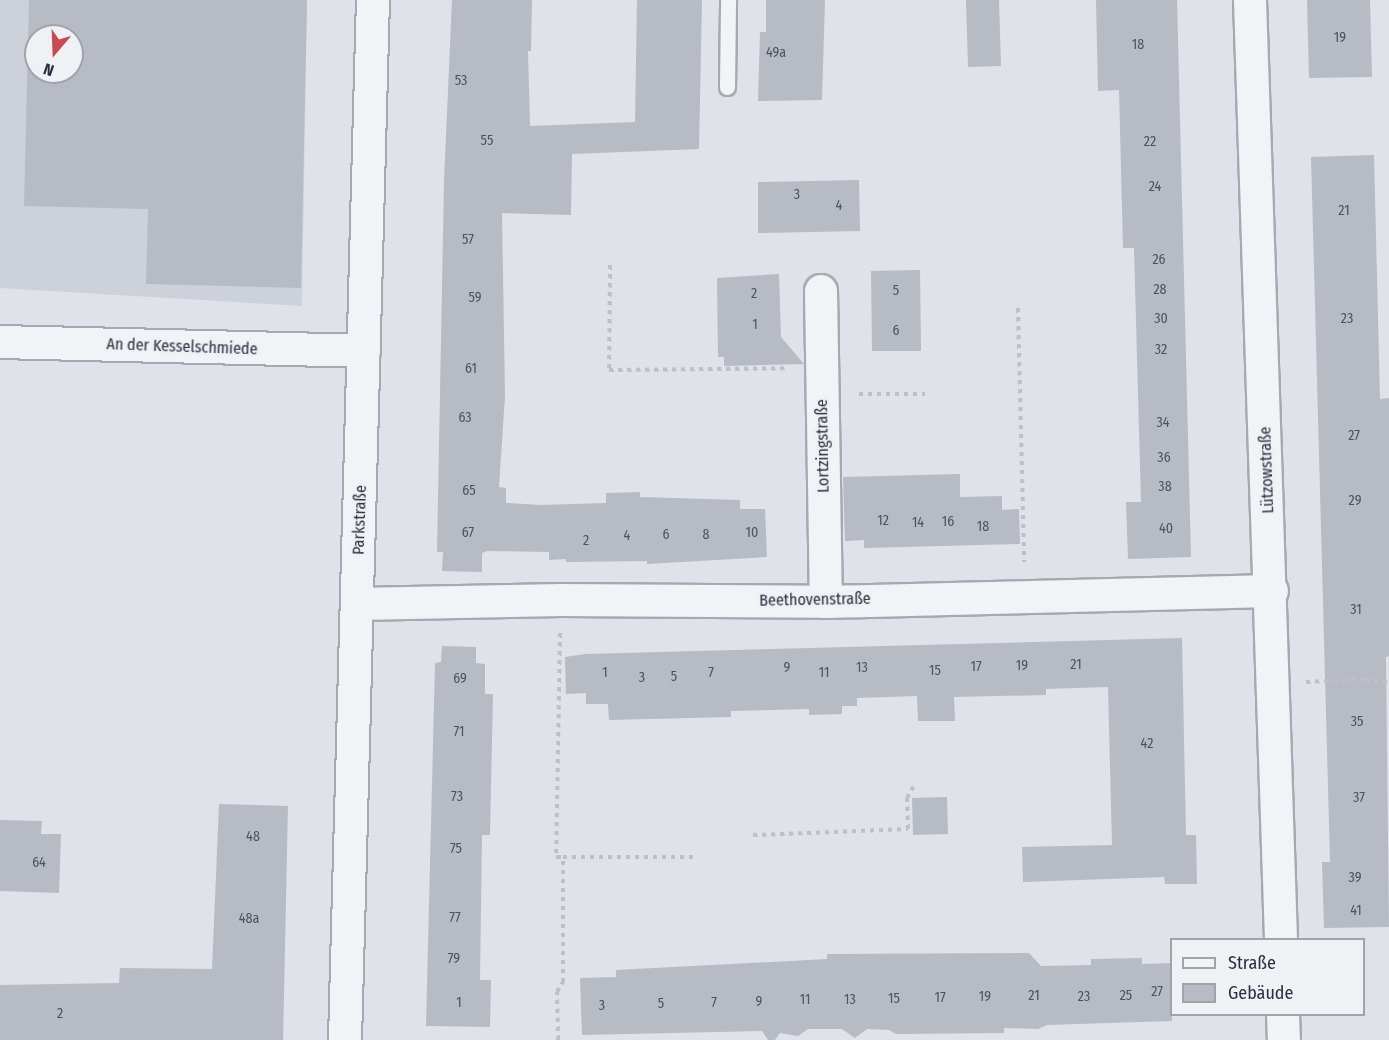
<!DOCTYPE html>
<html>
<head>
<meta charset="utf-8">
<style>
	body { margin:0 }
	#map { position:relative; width:1389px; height:1040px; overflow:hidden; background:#dfe2e8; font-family:"Fira Sans Condensed",sans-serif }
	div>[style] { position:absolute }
	.built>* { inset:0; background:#cdd1d9 }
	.building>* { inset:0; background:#b7bbc4 }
	.path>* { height:4px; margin-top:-2px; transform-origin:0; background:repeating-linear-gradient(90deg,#bec0c6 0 4.5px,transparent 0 9px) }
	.roads { filter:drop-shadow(2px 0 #a5a9b2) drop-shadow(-2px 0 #a5a9b2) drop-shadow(0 2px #a5a9b2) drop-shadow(0 -2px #a5a9b2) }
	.service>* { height:15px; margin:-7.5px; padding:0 7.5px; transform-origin:7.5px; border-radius:7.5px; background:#f2f3f6 }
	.minor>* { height:32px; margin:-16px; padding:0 16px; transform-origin:16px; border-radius:16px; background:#f2f3f6 }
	span { translate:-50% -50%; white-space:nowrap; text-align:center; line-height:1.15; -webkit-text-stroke:6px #eff1f5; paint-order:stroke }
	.number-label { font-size:14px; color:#4c5260 }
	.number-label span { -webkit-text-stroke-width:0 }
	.street-label { font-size:16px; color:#292f3e }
	.legend { position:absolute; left:1170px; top:938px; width:195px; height:78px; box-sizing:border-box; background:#eff1f5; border:2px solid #a0a3ac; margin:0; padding:8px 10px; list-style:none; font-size:18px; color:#292f3e }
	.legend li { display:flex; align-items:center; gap:12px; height:30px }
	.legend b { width:30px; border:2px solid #a0a3ac }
	.north { position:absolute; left:24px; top:24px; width:60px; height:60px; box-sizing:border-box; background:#eff1f5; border:2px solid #a0a3ac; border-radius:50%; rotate:199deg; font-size:16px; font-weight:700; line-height:24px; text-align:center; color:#292f3e }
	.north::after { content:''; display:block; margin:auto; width:21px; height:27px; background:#c64b55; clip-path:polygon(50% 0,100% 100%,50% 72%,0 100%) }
</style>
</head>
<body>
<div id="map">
	<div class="built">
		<i style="clip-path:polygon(evenodd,0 0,307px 0,302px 306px,0 288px,0 0,36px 36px,72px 36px,72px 72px,36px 72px,36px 36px)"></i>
	</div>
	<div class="building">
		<i style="clip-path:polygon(evenodd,29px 0,307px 0,301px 288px,146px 284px,148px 209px,24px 206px,29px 0,36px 36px,72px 36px,72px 72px,36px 72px,36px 36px)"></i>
		<i style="clip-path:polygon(452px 0,532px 0,531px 51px,528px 51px,530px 126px,635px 122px,637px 0,702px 0,699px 149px,572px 154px,571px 215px,502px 213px,505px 396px,499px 487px,506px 488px,506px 503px,541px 505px,606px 503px,606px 493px,640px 492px,640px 497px,740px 500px,740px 509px,765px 509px,767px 557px,647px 564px,647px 561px,566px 562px,566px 559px,549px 560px,549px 552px,487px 551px,482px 553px,482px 572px,442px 571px,443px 552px,437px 552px,444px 181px)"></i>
		<i style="clip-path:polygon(766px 0,825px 0,822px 100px,758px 101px,760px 32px,766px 32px)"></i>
		<i style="clip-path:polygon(966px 0,999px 0,1001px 66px,968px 67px)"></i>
		<i style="clip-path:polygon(1096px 0,1177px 0,1191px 557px,1128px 559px,1126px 502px,1141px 502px,1134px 248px,1123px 248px,1119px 90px,1098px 91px)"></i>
		<i style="clip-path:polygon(1307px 0,1370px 0,1372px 77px,1309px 78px)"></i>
		<i style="clip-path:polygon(1374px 155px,1380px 399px,1389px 398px,1389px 656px,1386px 657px,1389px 927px,1324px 928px,1322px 862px,1330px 862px,1311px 157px)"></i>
		<i style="clip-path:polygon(859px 180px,860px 231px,758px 233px,758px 182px)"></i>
		<i style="clip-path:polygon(920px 270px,921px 351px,872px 351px,871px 271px)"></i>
		<i style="clip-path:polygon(779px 274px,781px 337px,804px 364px,724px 366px,724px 357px,718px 357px,717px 278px)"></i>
		<i style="clip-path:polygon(960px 474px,960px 497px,1002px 496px,1002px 510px,1019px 509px,1020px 544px,864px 548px,864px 540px,845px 541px,843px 477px)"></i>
		<i style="clip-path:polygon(1182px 638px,1186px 835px,1196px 835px,1197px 884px,1165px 884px,1164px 877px,1023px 882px,1022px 847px,1112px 845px,1108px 687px,1046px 689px,1046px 695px,954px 697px,955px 721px,918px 721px,917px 696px,857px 698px,857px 706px,842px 706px,842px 714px,809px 715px,809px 709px,731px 711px,731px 717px,609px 720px,608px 704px,586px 704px,586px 693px,566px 694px,565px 657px,585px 654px)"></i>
		<i style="clip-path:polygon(442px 646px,476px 647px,476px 663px,485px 664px,485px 694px,493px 694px,490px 835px,482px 835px,480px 980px,491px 980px,490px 1027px,426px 1026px,435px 663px,441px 662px)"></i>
		<i style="clip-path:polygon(947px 797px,948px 834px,913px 835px,912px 798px)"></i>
		<i style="clip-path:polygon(219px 804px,288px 806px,283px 1040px,0 1040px,0 985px,119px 983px,120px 968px,212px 969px)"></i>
		<i style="clip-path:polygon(0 820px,42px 821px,41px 834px,61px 834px,59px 893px,0 891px)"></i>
		<i style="clip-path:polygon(1029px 953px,1041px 966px,1091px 965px,1091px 959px,1142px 958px,1142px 964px,1172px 963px,1172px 1021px,1047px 1025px,1038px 1029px,1004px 1028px,1004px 1033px,896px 1034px,889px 1030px,867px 1029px,855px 1038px,842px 1029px,808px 1029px,798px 1036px,780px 1033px,775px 1040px,768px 1040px,762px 1031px,582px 1035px,580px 978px,616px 977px,616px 970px,827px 959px,827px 954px)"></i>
	</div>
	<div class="path">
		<i style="left:610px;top:265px;width:105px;rotate:90.5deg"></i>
		<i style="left:609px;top:370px;width:178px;rotate:-0.6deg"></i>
		<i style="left:1018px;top:308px;width:254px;rotate:88.6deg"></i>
		<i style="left:859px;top:394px;width:66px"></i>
		<i style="left:560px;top:633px;width:224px;rotate:91deg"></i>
		<i style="left:556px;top:857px;width:7px"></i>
		<i style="left:1306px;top:682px;width:59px;rotate:-2.9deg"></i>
		<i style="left:1365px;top:679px;width:24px;rotate:9deg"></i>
		<i style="left:753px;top:835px;width:155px;rotate:-2.2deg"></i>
		<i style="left:908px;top:829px;width:31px;rotate:-92deg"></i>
		<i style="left:907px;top:798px;width:13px;rotate:-61deg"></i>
		<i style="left:558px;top:1040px;width:48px;rotate:-91.2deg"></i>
		<i style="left:557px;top:992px;width:12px;rotate:-59deg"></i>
		<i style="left:563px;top:982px;width:125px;rotate:-90deg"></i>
		<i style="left:563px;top:857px;width:130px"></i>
	</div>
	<div class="roads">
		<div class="service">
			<i style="left:727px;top:87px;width:87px;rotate:-89.3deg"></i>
		</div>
		<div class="minor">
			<i style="left:1250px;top:0;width:941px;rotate:88.11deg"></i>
			<i style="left:821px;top:291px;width:311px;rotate:89.1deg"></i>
			<i style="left:0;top:342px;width:364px;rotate:1.4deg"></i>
			<i style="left:357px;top:604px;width:204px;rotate:-1.1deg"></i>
			<i style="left:561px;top:600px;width:265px;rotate:0.4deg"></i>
			<i style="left:826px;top:602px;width:446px;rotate:-1.4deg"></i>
			<i style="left:1283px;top:1014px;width:26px;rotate:88deg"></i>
			<i style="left:345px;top:1040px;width:1040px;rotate:-88.46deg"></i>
		</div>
	</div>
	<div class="number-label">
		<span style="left:1340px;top:38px">19</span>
		<span style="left:1138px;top:45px">18</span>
		<span style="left:776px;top:53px">49a</span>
		<span style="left:461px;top:81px">53</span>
		<span style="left:487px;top:141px">55</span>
		<span style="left:1150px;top:142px">22</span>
		<span style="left:1155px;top:187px">24</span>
		<span style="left:797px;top:195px">3</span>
		<span style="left:839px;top:206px">4</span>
		<span style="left:1344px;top:211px">21</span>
		<span style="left:468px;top:240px">57</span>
		<span style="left:1159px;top:260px">26</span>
		<span style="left:1160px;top:290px">28</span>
		<span style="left:896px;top:291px">5</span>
		<span style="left:754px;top:294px">2</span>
		<span style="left:475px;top:298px">59</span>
		<span style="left:1161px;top:319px">30</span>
		<span style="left:1347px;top:319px">23</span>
		<span style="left:755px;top:325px">1</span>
		<span style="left:896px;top:331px">6</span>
		<span style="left:1161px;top:350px">32</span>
		<span style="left:471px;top:369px">61</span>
		<span style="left:465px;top:418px">63</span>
		<span style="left:1163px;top:423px">34</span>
		<span style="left:1354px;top:436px">27</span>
		<span style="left:1164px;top:458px">36</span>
		<span style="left:1165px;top:487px">38</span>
		<span style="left:469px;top:491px">65</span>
		<span style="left:1355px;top:501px">29</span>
		<span style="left:883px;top:521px">12</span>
		<span style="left:948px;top:522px">16</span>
		<span style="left:918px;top:523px">14</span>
		<span style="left:983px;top:527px">18</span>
		<span style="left:1166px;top:529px">40</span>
		<span style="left:468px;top:533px">67</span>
		<span style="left:752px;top:533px">10</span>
		<span style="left:666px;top:535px">6</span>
		<span style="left:706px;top:535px">8</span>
		<span style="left:627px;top:536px">4</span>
		<span style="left:586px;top:541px">2</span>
		<span style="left:1356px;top:610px">31</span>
		<span style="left:1076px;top:665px">21</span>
		<span style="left:1022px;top:666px">19</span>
		<span style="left:976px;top:667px">17</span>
		<span style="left:787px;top:668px">9</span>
		<span style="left:862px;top:668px">13</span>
		<span style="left:935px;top:671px">15</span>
		<span style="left:605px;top:673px">1</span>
		<span style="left:711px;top:673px">7</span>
		<span style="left:824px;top:673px">11</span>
		<span style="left:674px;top:677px">5</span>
		<span style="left:642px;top:678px">3</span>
		<span style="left:460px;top:679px">69</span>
		<span style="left:1357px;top:722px">35</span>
		<span style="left:459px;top:732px">71</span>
		<span style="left:1147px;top:744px">42</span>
		<span style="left:457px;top:797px">73</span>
		<span style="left:1359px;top:798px">37</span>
		<span style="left:253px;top:837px">48</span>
		<span style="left:456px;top:849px">75</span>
		<span style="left:39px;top:863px">64</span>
		<span style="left:1355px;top:878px">39</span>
		<span style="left:1356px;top:911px">41</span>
		<span style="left:455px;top:918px">77</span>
		<span style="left:249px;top:919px">48a</span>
		<span style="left:454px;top:959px">79</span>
		<span style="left:1157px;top:992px">27</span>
		<span style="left:1034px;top:996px">21</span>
		<span style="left:1126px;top:996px">25</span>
		<span style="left:985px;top:997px">19</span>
		<span style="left:1084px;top:997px">23</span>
		<span style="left:940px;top:998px">17</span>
		<span style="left:894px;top:999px">15</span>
		<span style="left:805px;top:1000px">11</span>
		<span style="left:850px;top:1000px">13</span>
		<span style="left:759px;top:1002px">9</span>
		<span style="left:459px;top:1003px">1</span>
		<span style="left:714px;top:1003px">7</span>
		<span style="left:661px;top:1004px">5</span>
		<span style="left:602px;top:1006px">3</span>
		<span style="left:60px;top:1014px">2</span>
	</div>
	<div class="street-label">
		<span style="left:182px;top:347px;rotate:2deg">An der Kesselschmiede</span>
		<span style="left:823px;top:446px;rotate:-91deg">Lortzingstraße</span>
		<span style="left:1267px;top:470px;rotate:-92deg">Lützowstraße</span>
		<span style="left:360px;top:520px;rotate:-88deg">Parkstraße</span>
		<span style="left:815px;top:600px;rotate:-1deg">Beethovenstraße</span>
	</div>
	<ul class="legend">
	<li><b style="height:8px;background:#f2f3f6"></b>Straße</li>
	<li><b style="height:16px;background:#b7bbc4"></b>Gebäude</li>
	</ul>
	<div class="north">N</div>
</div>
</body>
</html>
